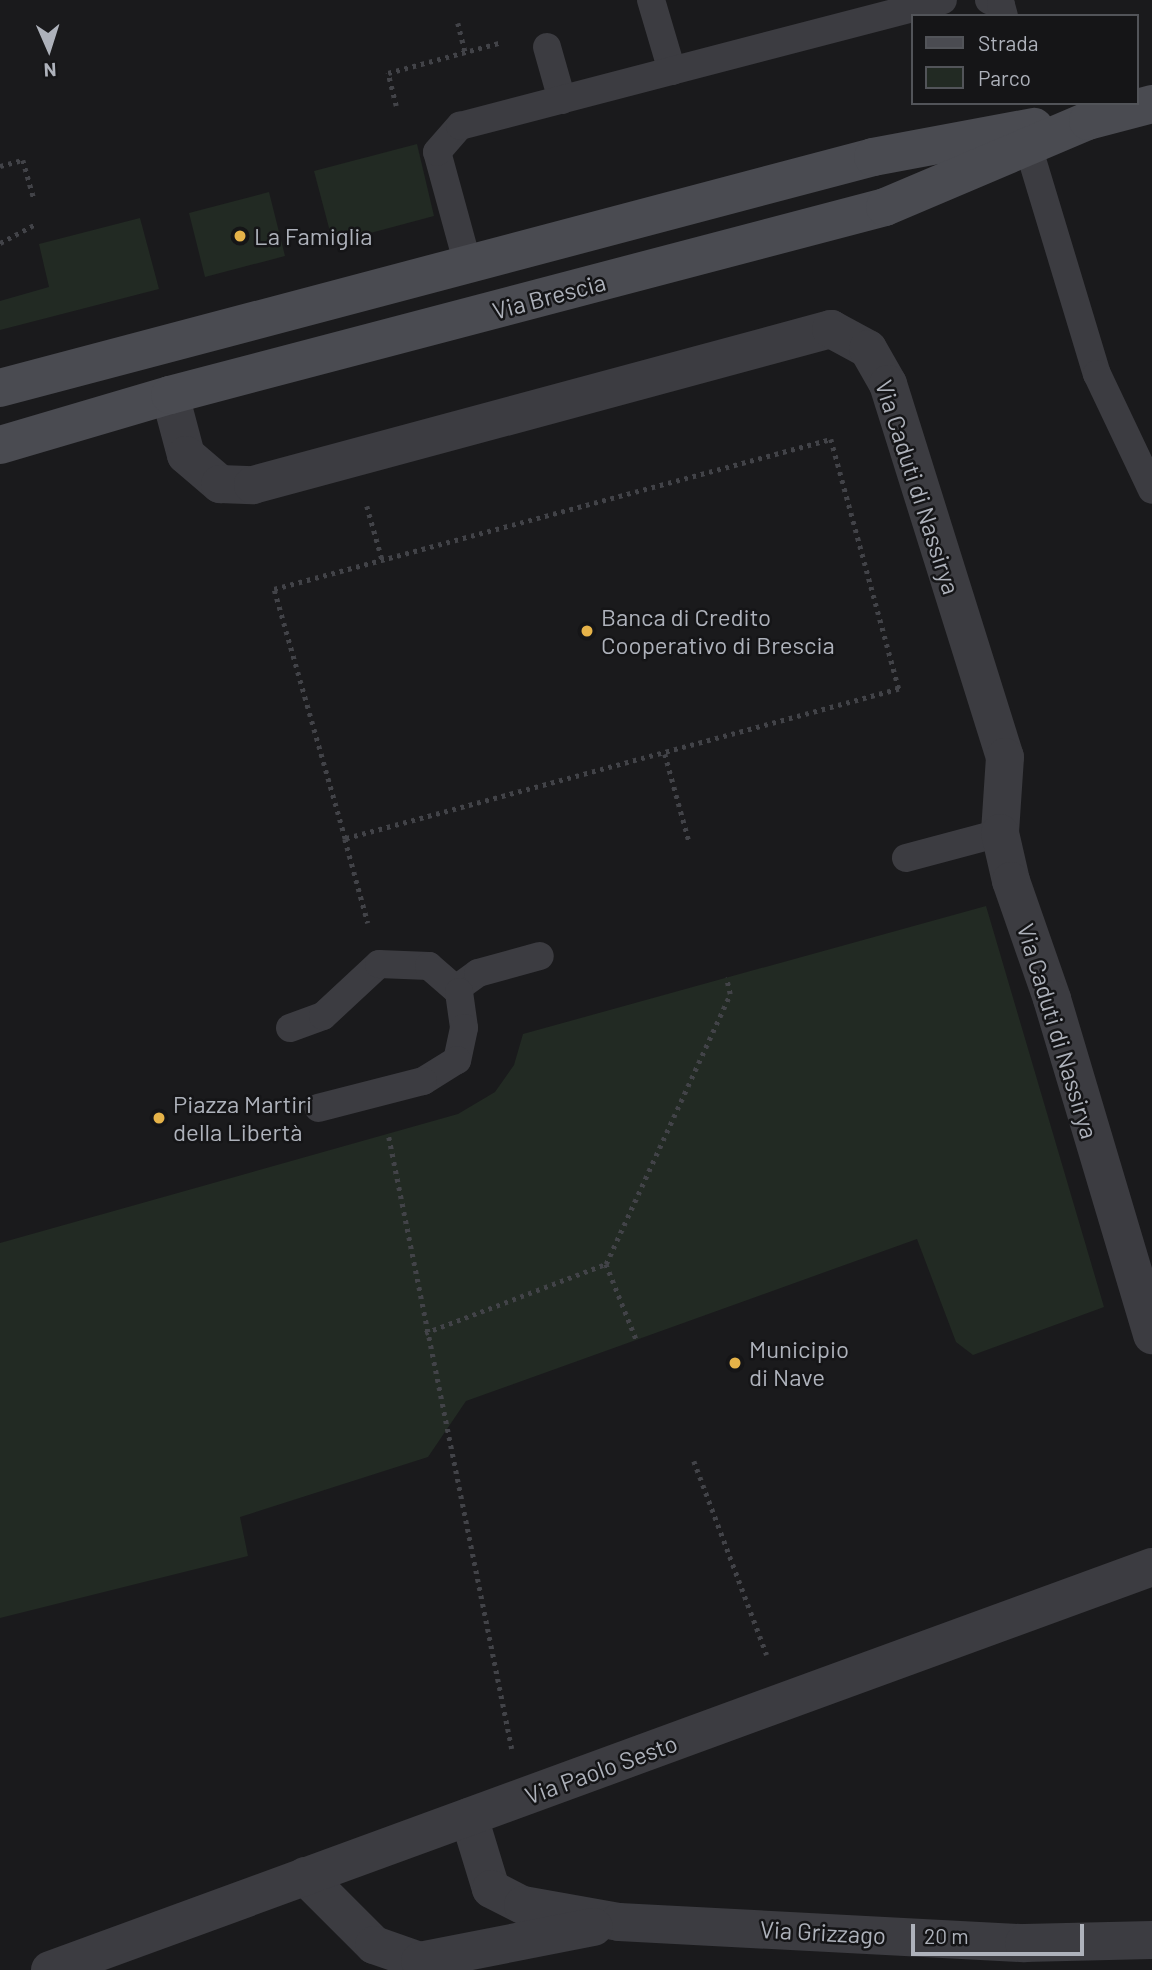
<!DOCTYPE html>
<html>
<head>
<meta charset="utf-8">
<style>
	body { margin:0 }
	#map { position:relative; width:1152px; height:1970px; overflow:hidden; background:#1a1a1c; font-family:Barlow,sans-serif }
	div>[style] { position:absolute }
	.green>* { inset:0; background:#222a23 }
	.path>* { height:4.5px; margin-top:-2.25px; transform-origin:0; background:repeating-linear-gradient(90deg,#424348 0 3.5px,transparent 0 8.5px) }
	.service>* { height:28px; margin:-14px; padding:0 14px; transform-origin:14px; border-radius:14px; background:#3c3c41 }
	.minor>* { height:38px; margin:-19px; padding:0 19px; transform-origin:19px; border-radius:19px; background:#3c3c41 }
	.secondary>* { height:38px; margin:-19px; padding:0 19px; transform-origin:19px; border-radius:19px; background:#4a4b51 }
	.dots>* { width:19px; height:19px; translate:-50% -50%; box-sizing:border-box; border:4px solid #151517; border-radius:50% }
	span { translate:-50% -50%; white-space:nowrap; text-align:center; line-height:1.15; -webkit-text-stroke:5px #151517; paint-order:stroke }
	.poi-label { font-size:24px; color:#aeb2bb }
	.left { translate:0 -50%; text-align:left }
	.street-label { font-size:24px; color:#aeb2bb }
	.legend { position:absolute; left:911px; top:14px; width:228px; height:91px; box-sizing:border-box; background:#151517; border:2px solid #525459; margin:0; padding:9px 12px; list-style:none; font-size:21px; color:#aeb2bb }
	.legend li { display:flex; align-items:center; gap:14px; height:35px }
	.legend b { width:35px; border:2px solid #525459 }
	.north { position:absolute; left:14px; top:14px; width:70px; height:70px; -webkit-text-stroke:5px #151517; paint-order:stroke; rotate:177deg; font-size:19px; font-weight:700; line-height:28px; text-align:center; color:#aeb2bb }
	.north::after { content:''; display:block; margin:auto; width:24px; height:32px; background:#aeb2bb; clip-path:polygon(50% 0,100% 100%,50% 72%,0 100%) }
	.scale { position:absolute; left:911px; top:1924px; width:173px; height:32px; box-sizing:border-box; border:4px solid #aeb2bb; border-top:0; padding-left:9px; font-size:21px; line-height:24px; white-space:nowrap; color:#aeb2bb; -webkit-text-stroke:5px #151517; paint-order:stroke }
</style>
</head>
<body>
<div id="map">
	<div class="green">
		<i style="clip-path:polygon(417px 144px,434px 216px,333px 243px,314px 171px)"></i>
		<i style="clip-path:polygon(269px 192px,285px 256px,205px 277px,189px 213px)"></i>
		<i style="clip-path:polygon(140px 218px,159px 289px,0 330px,0 301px,49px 287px,39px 244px)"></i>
		<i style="clip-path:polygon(986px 906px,1104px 1307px,973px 1355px,956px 1342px,917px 1239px,466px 1401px,428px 1457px,240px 1517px,248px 1556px,0 1618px,0 1243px,458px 1114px,495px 1092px,514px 1065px,523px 1034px)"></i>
	</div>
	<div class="path">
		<i style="left:458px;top:23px;width:30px;rotate:76deg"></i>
		<i style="left:396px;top:106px;width:34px;rotate:-104deg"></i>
		<i style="left:388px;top:73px;width:118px;rotate:-15.2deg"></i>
		<i style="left:0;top:166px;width:24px;rotate:-15deg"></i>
		<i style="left:23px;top:160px;width:41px;rotate:74.2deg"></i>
		<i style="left:0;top:243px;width:38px;rotate:-28deg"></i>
		<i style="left:831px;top:439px;width:259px;rotate:74.8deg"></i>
		<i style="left:899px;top:689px;width:574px;rotate:164.85deg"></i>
		<i style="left:345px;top:839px;width:260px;rotate:-105.9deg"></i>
		<i style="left:274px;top:589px;width:577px;rotate:-15.07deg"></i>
		<i style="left:367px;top:506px;width:55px;rotate:74.2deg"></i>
		<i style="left:665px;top:754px;width:90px;rotate:74.6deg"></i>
		<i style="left:345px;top:839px;width:87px;rotate:74.7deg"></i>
		<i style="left:389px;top:1137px;width:624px;rotate:78.64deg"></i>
		<i style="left:606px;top:1264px;width:83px;rotate:68.1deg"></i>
		<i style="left:425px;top:1333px;width:194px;rotate:-20.9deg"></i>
		<i style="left:606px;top:1264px;width:297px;rotate:-65.3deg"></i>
		<i style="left:730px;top:994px;width:17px;rotate:-103deg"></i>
		<i style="left:694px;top:1461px;width:207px;rotate:69.4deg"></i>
	</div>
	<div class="service">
		<i style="left:651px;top:0;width:74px;rotate:73.5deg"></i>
		<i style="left:989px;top:0;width:13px;rotate:23deg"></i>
		<i style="left:1001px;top:5px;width:11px;rotate:75deg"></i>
		<i style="left:547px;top:47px;width:55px;rotate:74.2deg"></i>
		<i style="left:1028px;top:146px;width:238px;rotate:73.2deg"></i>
		<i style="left:1097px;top:374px;width:128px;rotate:64.6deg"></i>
		<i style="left:468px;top:265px;width:117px;rotate:-105.3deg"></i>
		<i style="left:437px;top:152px;width:35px;rotate:-49deg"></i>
		<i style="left:460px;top:126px;width:499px;rotate:-14.6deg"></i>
		<i style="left:906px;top:858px;width:97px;rotate:-14.9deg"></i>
		<i style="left:456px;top:989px;width:27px;rotate:-36deg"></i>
		<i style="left:478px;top:973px;width:64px;rotate:-15.3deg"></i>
		<i style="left:290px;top:1028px;width:35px;rotate:-20deg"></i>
		<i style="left:323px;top:1016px;width:76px;rotate:-42.9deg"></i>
		<i style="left:379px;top:964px;width:50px;rotate:2.3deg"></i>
		<i style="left:429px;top:966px;width:40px;rotate:41deg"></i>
		<i style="left:459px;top:992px;width:36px;rotate:82deg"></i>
		<i style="left:464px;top:1028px;width:33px;rotate:102deg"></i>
		<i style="left:457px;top:1060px;width:40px;rotate:148deg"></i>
		<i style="left:423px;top:1081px;width:108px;rotate:165.6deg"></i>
	</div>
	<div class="minor">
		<i style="left:170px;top:395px;width:62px;rotate:75.1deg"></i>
		<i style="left:186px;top:455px;width:45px;rotate:40.5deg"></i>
		<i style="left:220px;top:484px;width:33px;rotate:2deg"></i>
		<i style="left:253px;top:485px;width:599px;rotate:-15.1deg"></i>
		<i style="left:831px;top:329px;width:42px;rotate:28.4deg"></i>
		<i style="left:868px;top:349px;width:40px;rotate:60.3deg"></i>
		<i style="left:888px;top:384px;width:391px;rotate:72.6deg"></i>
		<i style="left:1005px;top:757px;width:76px;rotate:93.8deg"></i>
		<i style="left:1000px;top:833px;width:49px;rotate:77.1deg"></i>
		<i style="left:1011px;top:881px;width:125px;rotate:70.8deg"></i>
		<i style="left:1052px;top:999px;width:351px;rotate:73.4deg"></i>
		<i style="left:469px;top:1817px;width:75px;rotate:73deg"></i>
		<i style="left:491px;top:1889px;width:36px;rotate:27deg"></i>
		<i style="left:523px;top:1905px;width:97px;rotate:10deg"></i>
		<i style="left:619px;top:1922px;width:406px;rotate:3deg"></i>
		<i style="left:1024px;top:1943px;width:128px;rotate:-1.3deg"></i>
		<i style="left:305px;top:1876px;width:98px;rotate:45deg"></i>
		<i style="left:374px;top:1945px;width:49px;rotate:19.2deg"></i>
		<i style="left:420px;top:1961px;width:177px;rotate:-11.1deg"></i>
		<i style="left:50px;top:1970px;width:1173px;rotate:-20.09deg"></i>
	</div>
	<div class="secondary">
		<i style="left:0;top:388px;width:903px;rotate:-14.82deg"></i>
		<i style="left:873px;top:157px;width:164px;rotate:-10.6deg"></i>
		<i style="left:0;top:445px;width:177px;rotate:-16.4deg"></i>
		<i style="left:170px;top:395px;width:739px;rotate:-14.73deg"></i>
		<i style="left:885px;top:207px;width:220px;rotate:-23deg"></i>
		<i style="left:1088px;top:121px;width:66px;rotate:-14.9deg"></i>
	</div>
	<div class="dots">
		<i style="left:240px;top:236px;background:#e6b349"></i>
		<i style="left:587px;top:631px;background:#e6b349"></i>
		<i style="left:159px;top:1118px;background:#e6b349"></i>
		<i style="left:735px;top:1363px;background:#e6b349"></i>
	</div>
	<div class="poi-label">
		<span class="left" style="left:254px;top:236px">La Famiglia</span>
		<span class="left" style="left:601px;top:631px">Banca di Credito<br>Cooperativo di Brescia</span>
		<span class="left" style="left:173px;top:1118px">Piazza Martiri<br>della Libertà</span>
		<span class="left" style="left:749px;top:1363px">Municipio<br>di Nave</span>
	</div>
	<div class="street-label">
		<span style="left:549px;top:296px;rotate:-15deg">Via Brescia</span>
		<span style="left:918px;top:487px;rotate:72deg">Via Caduti di Nassirya</span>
		<span style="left:1058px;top:1031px;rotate:73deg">Via Caduti di Nassirya</span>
		<span style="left:601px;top:1769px;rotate:-20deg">Via Paolo Sesto</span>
		<span style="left:823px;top:1932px;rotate:3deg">Via Grizzago</span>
	</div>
	<ul class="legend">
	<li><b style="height:9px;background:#4a4b51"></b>Strada</li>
	<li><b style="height:19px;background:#222a23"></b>Parco</li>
	</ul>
	<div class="north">N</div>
	<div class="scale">20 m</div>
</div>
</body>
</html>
